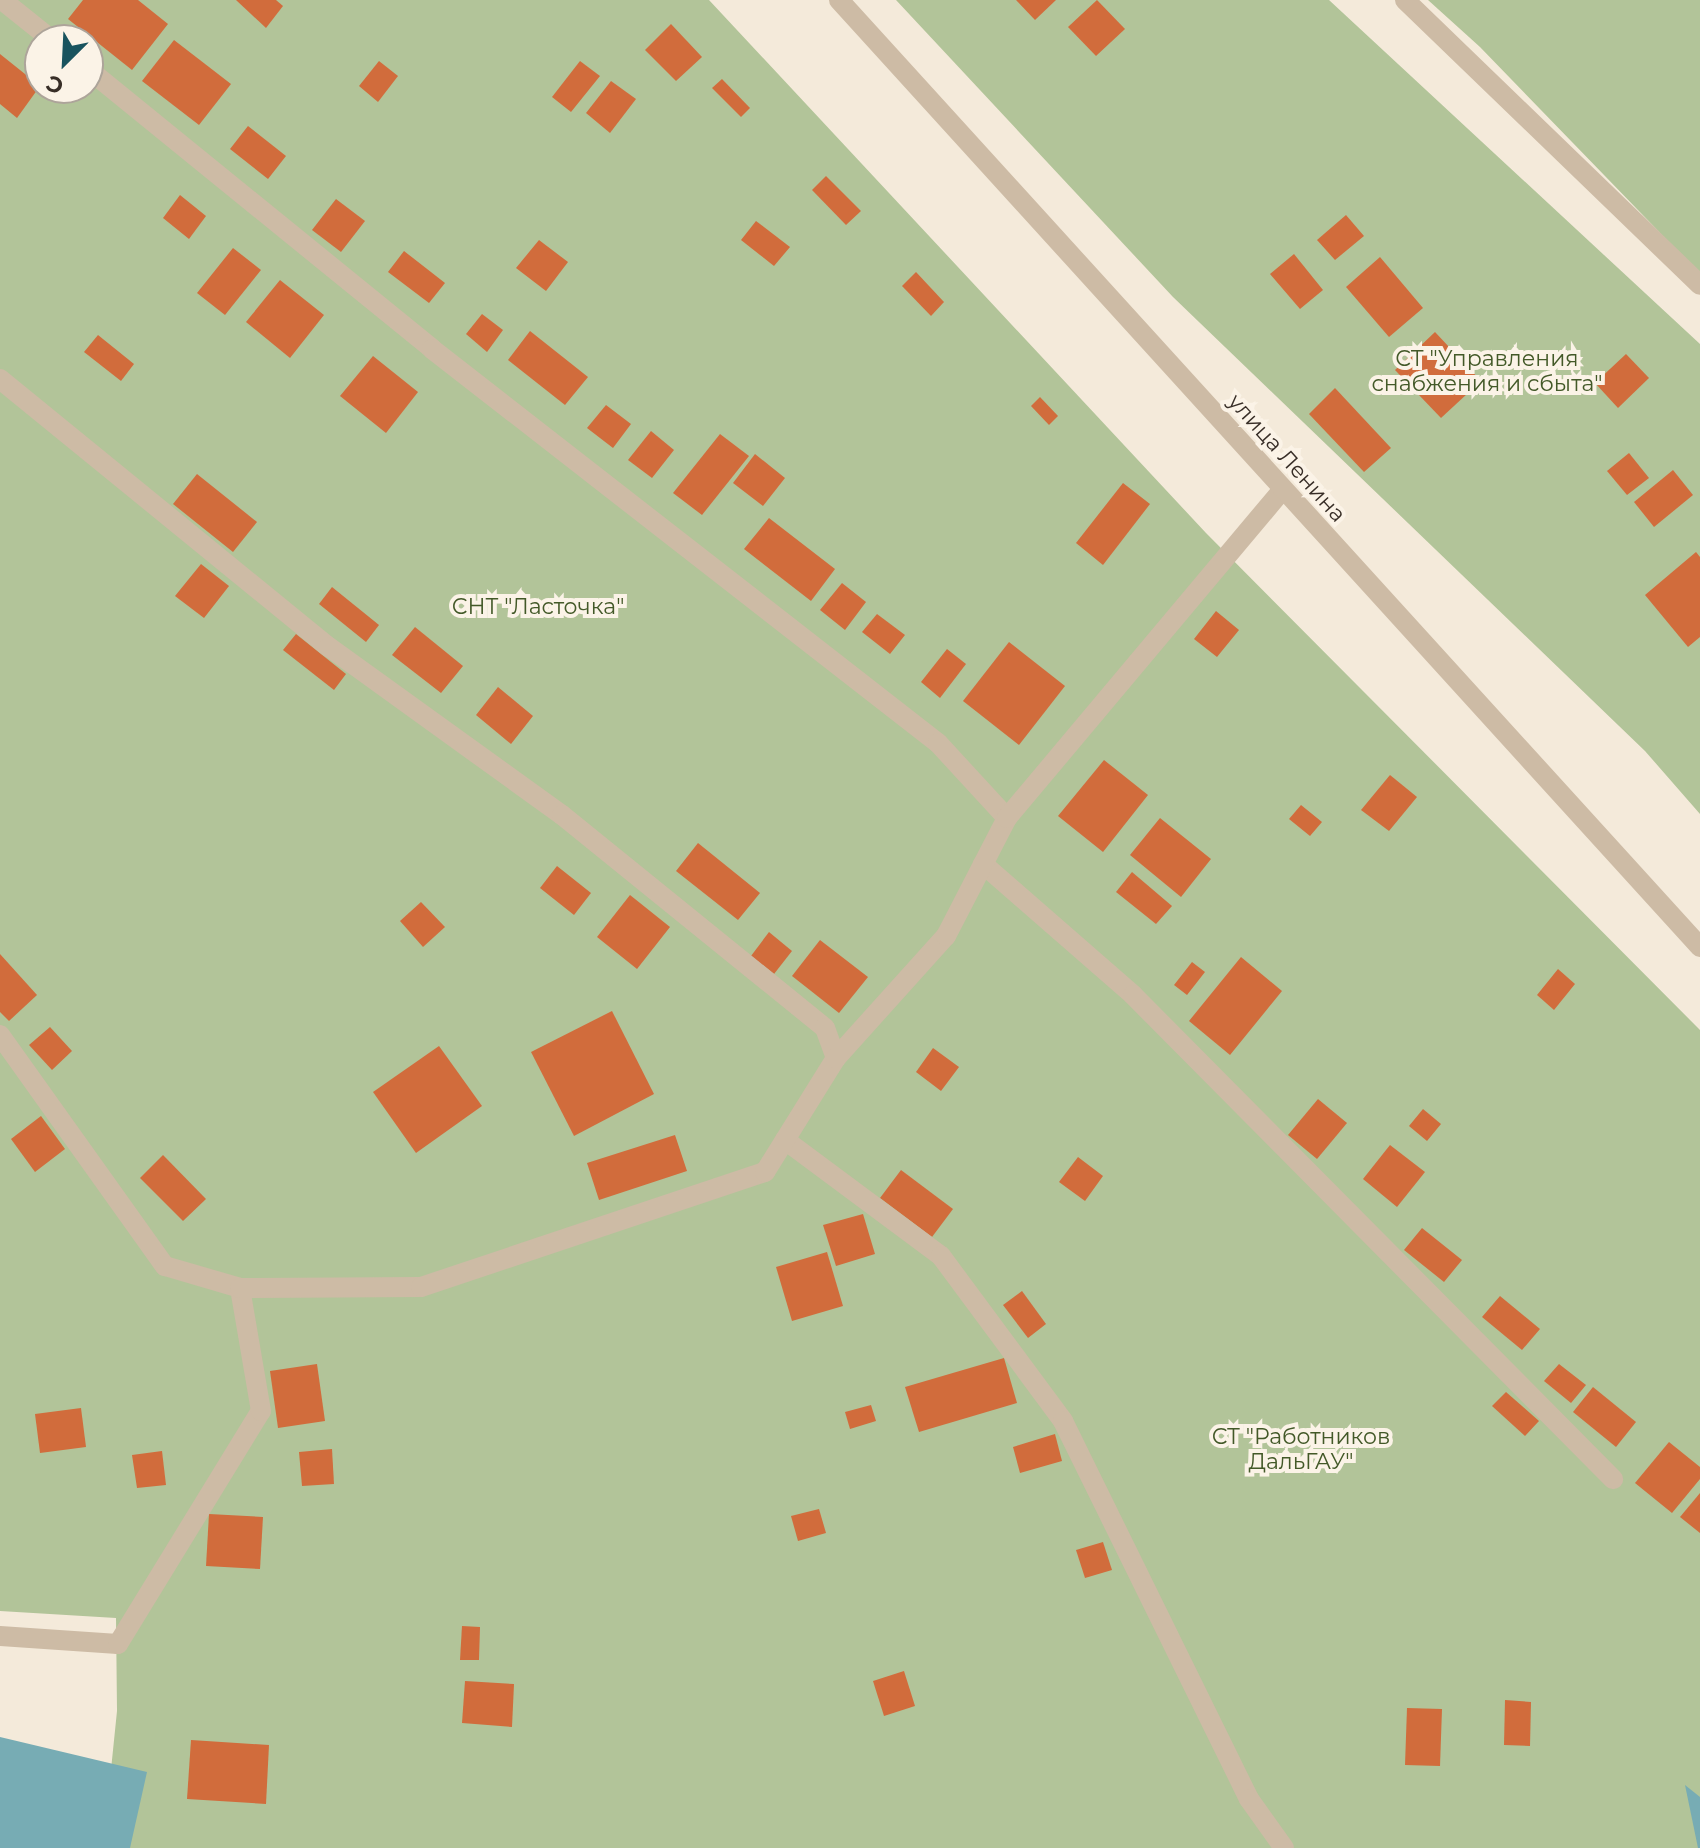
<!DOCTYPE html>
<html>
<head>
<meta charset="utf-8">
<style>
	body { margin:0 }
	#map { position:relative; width:1700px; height:1848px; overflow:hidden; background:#f4eada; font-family:Montserrat,sans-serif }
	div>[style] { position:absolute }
	.green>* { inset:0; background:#b2c499 }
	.water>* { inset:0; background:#77acb4 }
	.building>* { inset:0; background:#d16c3c }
	.service>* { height:20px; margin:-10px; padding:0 10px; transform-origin:10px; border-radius:10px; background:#cdbba5 }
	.minor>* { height:20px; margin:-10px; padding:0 10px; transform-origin:10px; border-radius:10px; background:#cdbba5 }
	.tertiary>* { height:20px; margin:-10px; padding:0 10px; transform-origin:10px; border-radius:10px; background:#cdbba5 }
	span { translate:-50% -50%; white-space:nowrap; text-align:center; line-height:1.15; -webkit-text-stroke:8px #fbf3e7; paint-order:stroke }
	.park-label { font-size:22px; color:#435928 }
	.street-label { font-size:22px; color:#382e27 }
	.north { position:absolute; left:24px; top:24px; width:80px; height:80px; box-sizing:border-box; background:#fbf3e7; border:2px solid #ada49a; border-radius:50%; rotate:204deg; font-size:22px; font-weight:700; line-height:32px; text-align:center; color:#382e27 }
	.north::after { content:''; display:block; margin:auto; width:28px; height:36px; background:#19535e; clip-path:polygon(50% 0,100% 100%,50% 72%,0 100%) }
</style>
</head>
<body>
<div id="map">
	<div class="green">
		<i style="clip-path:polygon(evenodd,0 0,709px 0,1206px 533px,1700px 1030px,1700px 1848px,103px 1848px,117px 1711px,116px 1618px,0 1611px,0 0,40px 40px,88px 40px,88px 88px,40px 88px,40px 40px)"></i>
		<i style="clip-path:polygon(896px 0,1329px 0,1700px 344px,1700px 814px,1645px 751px,1173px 297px)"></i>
		<i style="clip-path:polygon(1428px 0,1700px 0,1700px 274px,1480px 47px)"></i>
	</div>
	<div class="water">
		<i style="clip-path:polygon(0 1737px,147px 1772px,130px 1848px,0 1848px)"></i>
		<i style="clip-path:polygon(1685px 1785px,1700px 1797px,1700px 1848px,1698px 1848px)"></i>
	</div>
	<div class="building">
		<i style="clip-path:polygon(83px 0,138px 0,168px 24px,132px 70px,68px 19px)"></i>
		<i style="clip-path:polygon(236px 0,276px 0,283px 6px,266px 28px)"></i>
		<i style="clip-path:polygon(1016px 0,1056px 0,1035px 20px)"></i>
		<i style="clip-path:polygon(1097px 0,1125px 29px,1096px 56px,1068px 27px)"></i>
		<i style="clip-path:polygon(671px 24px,702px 57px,676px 81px,645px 50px)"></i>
		<i style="clip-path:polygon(174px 40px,231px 84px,199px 125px,142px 81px)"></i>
		<i style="clip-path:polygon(0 54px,40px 86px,17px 118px,0 104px)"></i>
		<i style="clip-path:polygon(379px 61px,398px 76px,378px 102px,359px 86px)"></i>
		<i style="clip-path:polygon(580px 61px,600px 76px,571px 112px,552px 97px)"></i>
		<i style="clip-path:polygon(722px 79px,750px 108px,741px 117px,712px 88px)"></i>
		<i style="clip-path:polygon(611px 81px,636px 99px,610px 133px,586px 113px)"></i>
		<i style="clip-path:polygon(248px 126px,286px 156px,268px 179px,230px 149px)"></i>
		<i style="clip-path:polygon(826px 176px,861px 211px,846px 225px,812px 190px)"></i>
		<i style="clip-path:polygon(180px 195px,206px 216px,189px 239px,163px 218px)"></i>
		<i style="clip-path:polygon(336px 199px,365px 221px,341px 252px,312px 230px)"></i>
		<i style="clip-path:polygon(1346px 215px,1364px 236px,1335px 260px,1317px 240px)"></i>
		<i style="clip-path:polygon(756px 221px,790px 247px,774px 266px,741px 240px)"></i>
		<i style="clip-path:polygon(539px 240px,568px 262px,546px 291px,516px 268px)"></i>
		<i style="clip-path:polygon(233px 248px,261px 270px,225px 315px,197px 293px)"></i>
		<i style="clip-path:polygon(404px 251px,445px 283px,429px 303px,388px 272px)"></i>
		<i style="clip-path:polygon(1294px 254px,1323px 290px,1300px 309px,1270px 274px)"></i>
		<i style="clip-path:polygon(1380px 257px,1423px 308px,1389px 337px,1346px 287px)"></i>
		<i style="clip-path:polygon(916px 272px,944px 302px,931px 316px,902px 286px)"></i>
		<i style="clip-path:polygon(280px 280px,324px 315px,290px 358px,246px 322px)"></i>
		<i style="clip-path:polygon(482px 314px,503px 330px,487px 352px,466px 334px)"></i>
		<i style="clip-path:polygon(530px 331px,588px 377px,565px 405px,508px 360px)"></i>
		<i style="clip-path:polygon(1435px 332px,1481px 381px,1441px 418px,1395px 370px)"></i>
		<i style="clip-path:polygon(98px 335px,134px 364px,121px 381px,84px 352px)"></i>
		<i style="clip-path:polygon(1626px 354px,1649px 378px,1618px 408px,1595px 383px)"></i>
		<i style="clip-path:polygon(373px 356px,418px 392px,386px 433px,340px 396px)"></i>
		<i style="clip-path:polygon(1335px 388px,1391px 448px,1364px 472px,1309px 414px)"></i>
		<i style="clip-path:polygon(1040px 397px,1058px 416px,1049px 425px,1031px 406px)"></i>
		<i style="clip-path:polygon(606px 405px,631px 424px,613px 448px,587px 428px)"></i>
		<i style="clip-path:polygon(651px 431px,674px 450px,652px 478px,628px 460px)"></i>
		<i style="clip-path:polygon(720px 434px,749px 456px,702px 515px,673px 493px)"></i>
		<i style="clip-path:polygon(1629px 453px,1649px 478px,1627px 495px,1607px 471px)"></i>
		<i style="clip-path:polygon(755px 454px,785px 478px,763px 506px,733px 483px)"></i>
		<i style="clip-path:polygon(1673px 470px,1693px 495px,1654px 527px,1634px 502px)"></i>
		<i style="clip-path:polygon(197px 474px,257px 522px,233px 552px,173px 504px)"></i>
		<i style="clip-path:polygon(1123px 483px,1150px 504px,1103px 565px,1076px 543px)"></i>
		<i style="clip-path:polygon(769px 518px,835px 569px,811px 601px,744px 549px)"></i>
		<i style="clip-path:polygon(1696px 552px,1700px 557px,1700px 637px,1688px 647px,1645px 595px)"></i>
		<i style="clip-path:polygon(201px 564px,229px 586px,204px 618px,175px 596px)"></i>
		<i style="clip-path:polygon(842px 583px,866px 602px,845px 630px,820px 610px)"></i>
		<i style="clip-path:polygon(332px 587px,379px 625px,366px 642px,319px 604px)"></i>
		<i style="clip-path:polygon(1216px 611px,1239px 630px,1217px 657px,1194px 639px)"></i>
		<i style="clip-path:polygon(877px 614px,905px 635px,890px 654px,862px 632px)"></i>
		<i style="clip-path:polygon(415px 627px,463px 666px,441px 693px,392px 655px)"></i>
		<i style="clip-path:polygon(296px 634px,346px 674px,334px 690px,283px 650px)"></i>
		<i style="clip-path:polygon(1009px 642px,1065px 686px,1019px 745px,963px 701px)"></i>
		<i style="clip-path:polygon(947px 649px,966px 664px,940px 698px,921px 682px)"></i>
		<i style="clip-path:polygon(498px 687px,533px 716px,511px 744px,476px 715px)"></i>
		<i style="clip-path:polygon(1104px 760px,1148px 795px,1103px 852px,1058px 816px)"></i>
		<i style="clip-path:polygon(1390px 775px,1417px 797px,1389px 831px,1361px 810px)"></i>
		<i style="clip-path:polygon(1301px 805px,1322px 822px,1310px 836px,1289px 819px)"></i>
		<i style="clip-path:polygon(1160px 818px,1211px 859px,1181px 897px,1130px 855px)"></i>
		<i style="clip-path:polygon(698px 843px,760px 893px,738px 920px,676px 871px)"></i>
		<i style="clip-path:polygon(557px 866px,591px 893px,574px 915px,540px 888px)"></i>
		<i style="clip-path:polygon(1132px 872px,1172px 906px,1156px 924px,1116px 892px)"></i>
		<i style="clip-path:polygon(630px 895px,670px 927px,637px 969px,597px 937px)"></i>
		<i style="clip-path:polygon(421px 902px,445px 927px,423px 947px,400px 921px)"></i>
		<i style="clip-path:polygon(769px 932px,792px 951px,774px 974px,751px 956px)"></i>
		<i style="clip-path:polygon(820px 940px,868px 977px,839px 1013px,792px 976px)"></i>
		<i style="clip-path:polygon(0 954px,37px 995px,9px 1021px,0 1012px)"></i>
		<i style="clip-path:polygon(1241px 957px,1282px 991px,1230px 1055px,1189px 1021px)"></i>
		<i style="clip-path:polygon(1192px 962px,1205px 972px,1187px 995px,1174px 985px)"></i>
		<i style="clip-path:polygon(1558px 969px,1575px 984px,1554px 1010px,1537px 995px)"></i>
		<i style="clip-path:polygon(612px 1011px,654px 1094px,574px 1136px,531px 1052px)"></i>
		<i style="clip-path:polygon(50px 1027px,72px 1051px,52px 1070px,29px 1045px)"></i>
		<i style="clip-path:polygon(439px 1046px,482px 1106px,416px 1153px,373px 1092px)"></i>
		<i style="clip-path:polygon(933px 1048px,959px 1067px,941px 1091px,916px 1072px)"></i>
		<i style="clip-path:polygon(1318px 1099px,1347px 1123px,1317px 1159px,1288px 1135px)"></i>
		<i style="clip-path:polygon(1423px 1109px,1441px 1124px,1427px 1141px,1409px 1126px)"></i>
		<i style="clip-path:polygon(41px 1116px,65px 1149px,35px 1172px,11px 1139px)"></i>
		<i style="clip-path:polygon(675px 1135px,687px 1171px,599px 1200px,587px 1163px)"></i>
		<i style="clip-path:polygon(1390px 1145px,1425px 1172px,1397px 1207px,1363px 1179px)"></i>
		<i style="clip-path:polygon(163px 1155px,206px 1199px,183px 1221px,140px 1178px)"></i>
		<i style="clip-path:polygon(1078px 1157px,1103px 1176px,1085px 1201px,1059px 1182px)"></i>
		<i style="clip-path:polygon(901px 1170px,953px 1209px,932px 1237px,880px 1198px)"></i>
		<i style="clip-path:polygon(863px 1214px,875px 1254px,836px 1266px,823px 1225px)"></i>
		<i style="clip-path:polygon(1422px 1228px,1462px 1260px,1444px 1282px,1404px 1250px)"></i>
		<i style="clip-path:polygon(827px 1252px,843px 1306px,792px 1321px,776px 1267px)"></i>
		<i style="clip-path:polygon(1022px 1291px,1046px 1324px,1028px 1338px,1003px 1305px)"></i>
		<i style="clip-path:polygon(1500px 1296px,1540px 1329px,1522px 1350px,1482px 1317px)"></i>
		<i style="clip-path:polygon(1004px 1358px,1017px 1403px,919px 1432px,905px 1387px)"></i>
		<i style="clip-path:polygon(317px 1364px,325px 1421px,278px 1428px,270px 1371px)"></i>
		<i style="clip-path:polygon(1559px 1364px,1586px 1385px,1571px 1403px,1544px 1381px)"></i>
		<i style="clip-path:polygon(1593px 1387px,1636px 1422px,1616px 1447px,1573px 1412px)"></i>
		<i style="clip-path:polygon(1506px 1392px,1539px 1421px,1525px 1436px,1492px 1406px)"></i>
		<i style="clip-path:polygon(871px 1405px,876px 1421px,850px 1429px,845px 1412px)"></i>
		<i style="clip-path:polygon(81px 1408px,86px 1447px,40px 1453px,35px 1414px)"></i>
		<i style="clip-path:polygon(1055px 1434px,1062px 1461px,1020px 1473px,1013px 1447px)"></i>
		<i style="clip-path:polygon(1669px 1442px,1700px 1467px,1700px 1479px,1672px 1513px,1635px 1483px)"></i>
		<i style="clip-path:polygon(332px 1449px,334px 1484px,302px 1486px,299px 1452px)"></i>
		<i style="clip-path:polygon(162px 1451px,166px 1485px,137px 1488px,132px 1455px)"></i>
		<i style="clip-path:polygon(1700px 1493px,1700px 1533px,1680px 1517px)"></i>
		<i style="clip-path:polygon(819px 1509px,826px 1533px,798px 1541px,791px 1516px)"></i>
		<i style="clip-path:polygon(209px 1514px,263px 1517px,260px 1569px,206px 1566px)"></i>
		<i style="clip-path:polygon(1103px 1542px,1112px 1570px,1085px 1578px,1076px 1550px)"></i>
		<i style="clip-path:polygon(462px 1626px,480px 1627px,479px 1660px,460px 1660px)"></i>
		<i style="clip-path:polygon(904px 1671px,915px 1706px,884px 1716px,873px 1681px)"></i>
		<i style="clip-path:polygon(465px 1681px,514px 1684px,512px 1727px,462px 1723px)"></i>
		<i style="clip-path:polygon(1505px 1700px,1531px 1702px,1530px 1746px,1504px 1745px)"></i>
		<i style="clip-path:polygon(1407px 1708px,1442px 1709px,1440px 1766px,1405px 1765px)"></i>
		<i style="clip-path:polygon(191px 1740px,269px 1745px,266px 1804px,187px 1799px)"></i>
	</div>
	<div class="service">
		<i style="left:983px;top:864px;width:199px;rotate:41.1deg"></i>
		<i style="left:1133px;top:995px;width:682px;rotate:45.24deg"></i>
		<i style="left:785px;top:1140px;width:194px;rotate:36.6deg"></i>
		<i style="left:941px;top:1256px;width:205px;rotate:53.5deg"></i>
		<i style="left:1063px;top:1421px;width:421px;rotate:63.8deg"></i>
		<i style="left:1249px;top:1799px;width:60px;rotate:54.5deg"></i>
		<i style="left:0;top:1636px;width:118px;rotate:3.9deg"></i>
		<i style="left:118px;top:1644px;width:273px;rotate:-58.5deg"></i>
		<i style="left:261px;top:1411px;width:125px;rotate:-99.7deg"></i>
	</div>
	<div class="minor">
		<i style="left:2px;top:0;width:64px;rotate:38.7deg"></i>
		<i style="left:1405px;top:0;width:410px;rotate:44deg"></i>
		<i style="left:88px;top:69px;width:444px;rotate:39.1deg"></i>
		<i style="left:432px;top:349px;width:641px;rotate:37.91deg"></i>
		<i style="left:938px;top:743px;width:102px;rotate:47.4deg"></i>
		<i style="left:0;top:379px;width:424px;rotate:39.2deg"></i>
		<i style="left:329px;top:647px;width:287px;rotate:35.8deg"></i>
		<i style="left:562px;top:815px;width:338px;rotate:39deg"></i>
		<i style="left:825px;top:1028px;width:32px;rotate:70deg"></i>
		<i style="left:0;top:1035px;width:284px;rotate:54.5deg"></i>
		<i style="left:165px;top:1266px;width:78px;rotate:16.3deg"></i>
		<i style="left:240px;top:1288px;width:181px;rotate:-0.3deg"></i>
		<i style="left:421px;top:1287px;width:363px;rotate:-18.5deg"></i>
		<i style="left:765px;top:1172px;width:134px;rotate:-58.1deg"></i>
		<i style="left:836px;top:1058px;width:164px;rotate:-48deg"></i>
		<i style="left:946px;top:936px;width:133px;rotate:-62.7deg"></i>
		<i style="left:1007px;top:818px;width:429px;rotate:-50deg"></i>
	</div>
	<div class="tertiary">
		<i style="left:839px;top:0;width:1280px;rotate:47.72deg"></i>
	</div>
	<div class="park-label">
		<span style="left:1487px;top:371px">СТ "Управления<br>снабжения и сбыта"</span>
		<span style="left:538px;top:607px">СНТ "Ласточка"</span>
		<span style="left:1301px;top:1449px">СТ "Работников<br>ДальГАУ"</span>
	</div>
	<div class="street-label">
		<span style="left:1287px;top:458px;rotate:48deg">улица Ленина</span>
	</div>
	<div class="north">С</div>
</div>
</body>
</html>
